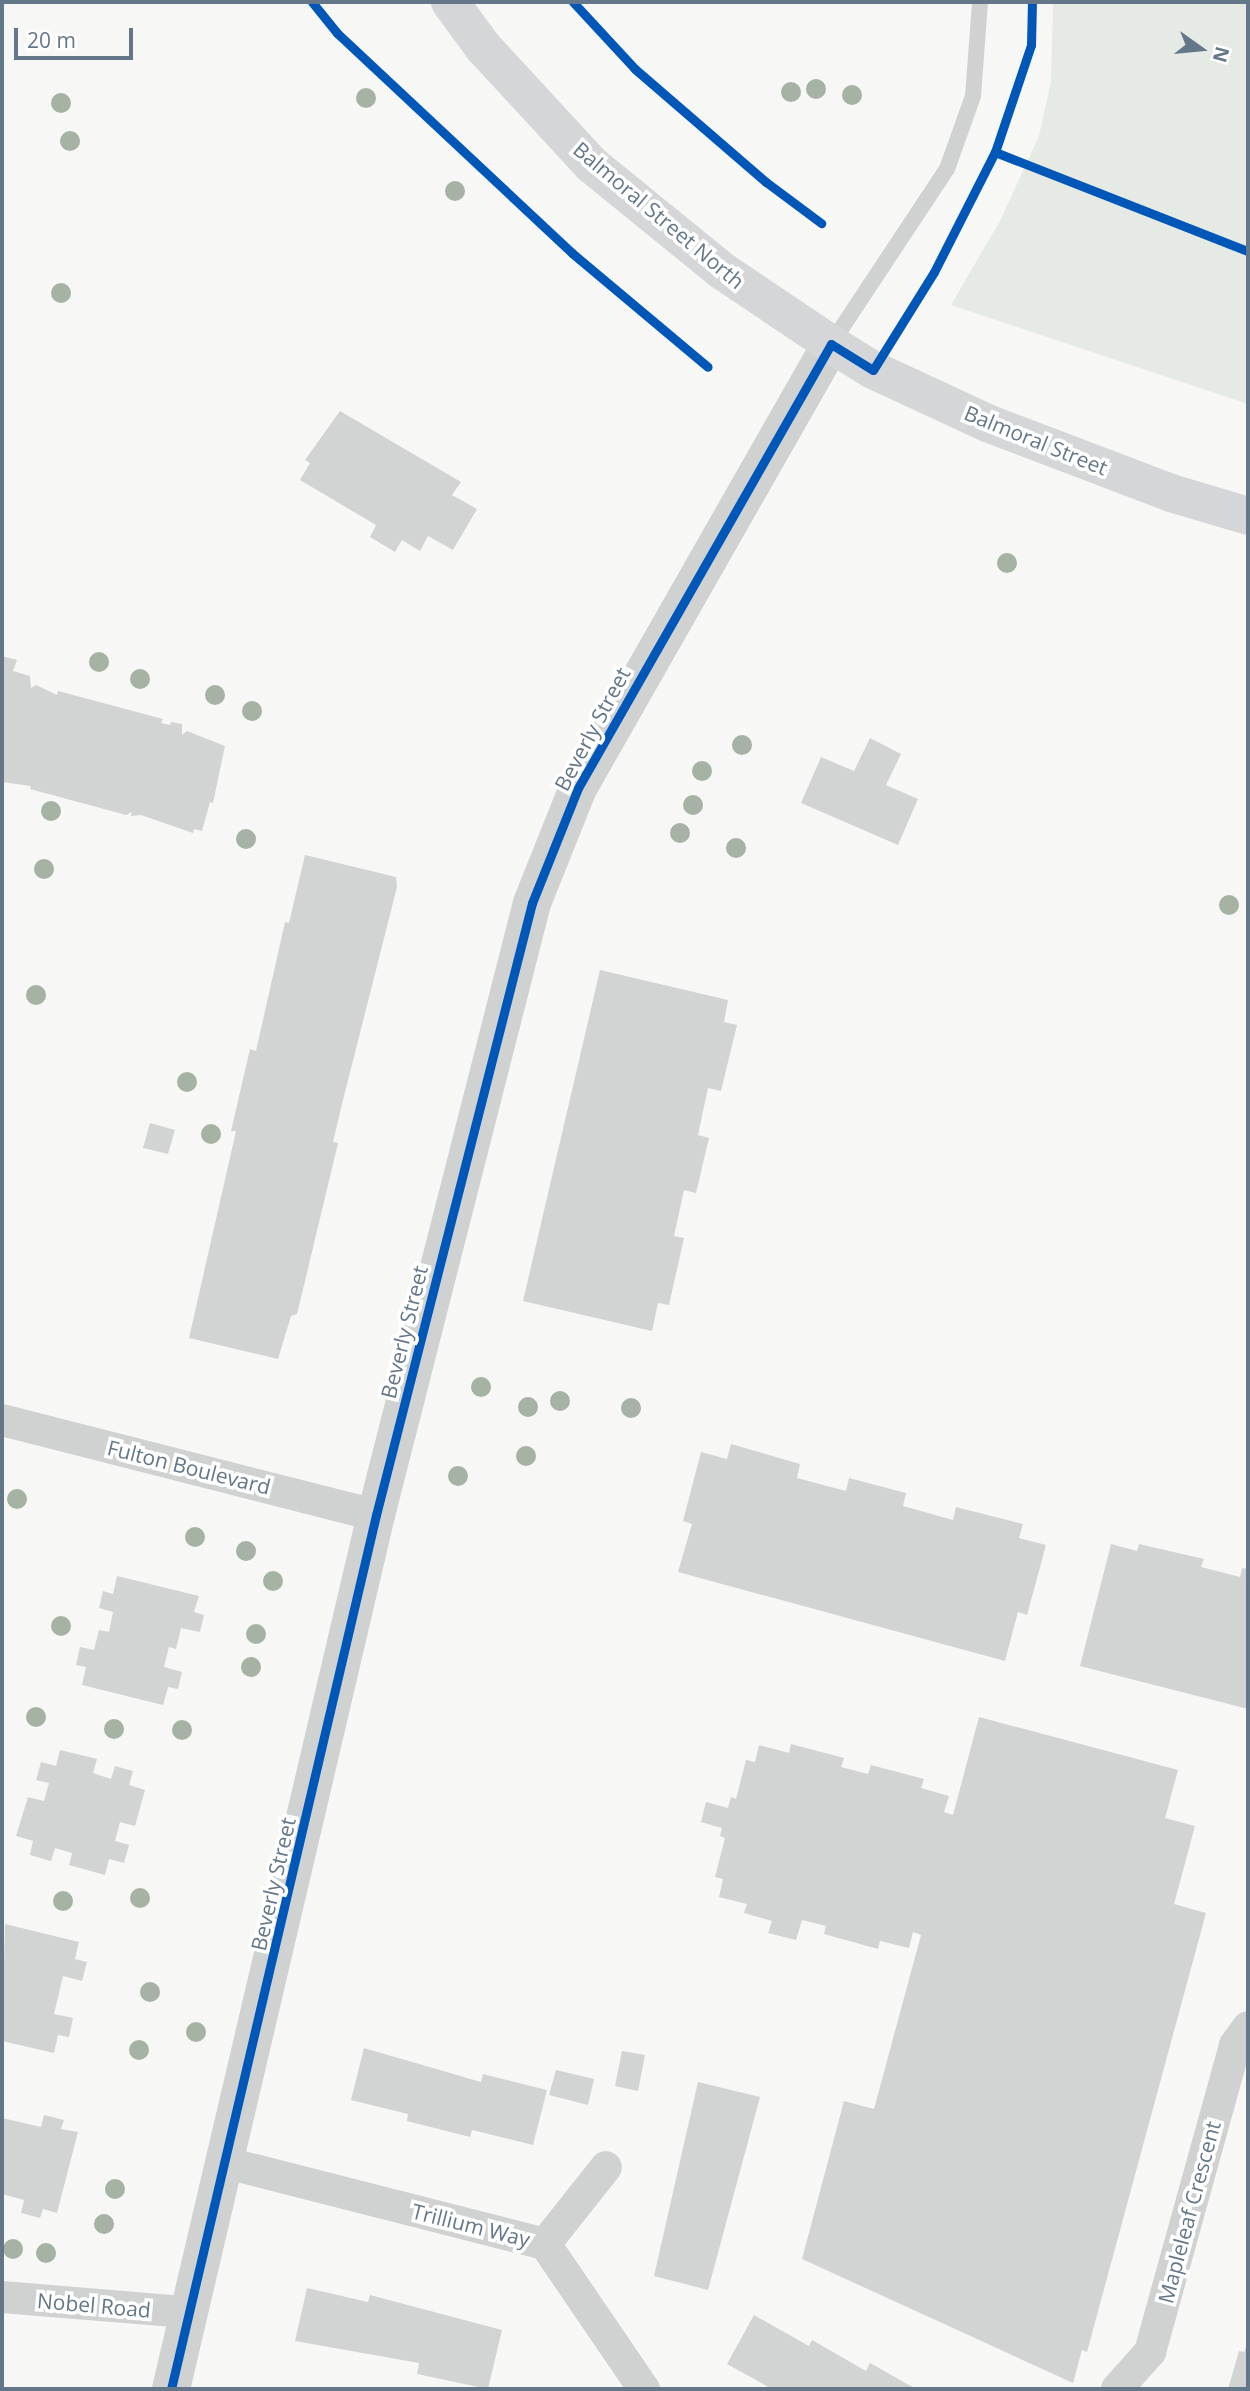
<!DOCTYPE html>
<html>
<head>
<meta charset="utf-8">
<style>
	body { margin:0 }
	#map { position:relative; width:1250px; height:2391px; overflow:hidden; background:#f7f7f6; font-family:"Open Sans",sans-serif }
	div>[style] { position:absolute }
	.green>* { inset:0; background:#e6eae4 }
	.building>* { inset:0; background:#d2d3d3 }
	.service>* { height:16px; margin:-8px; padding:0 8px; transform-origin:8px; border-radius:8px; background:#d0d2d2 }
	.minor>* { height:32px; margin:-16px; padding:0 16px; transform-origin:16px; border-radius:16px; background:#d0d2d2 }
	.tertiary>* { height:38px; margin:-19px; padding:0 19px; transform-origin:19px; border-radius:19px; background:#d0d2d2 }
	.secondary>* { height:38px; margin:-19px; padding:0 19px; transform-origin:19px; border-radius:19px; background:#d4d6d8 }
	.cycleway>* { height:9px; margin:-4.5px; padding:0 4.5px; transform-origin:4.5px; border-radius:4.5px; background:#0057b8 }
	.trees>* { width:20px; height:20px; margin:-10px; border-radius:50%; background:#a6b2a4 }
	span { translate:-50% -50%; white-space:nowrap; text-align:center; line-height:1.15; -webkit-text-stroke:7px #fff; paint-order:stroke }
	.street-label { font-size:21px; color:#647788 }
	.frame { position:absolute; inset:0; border:4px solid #647788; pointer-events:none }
	.north { position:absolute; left:1166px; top:14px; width:70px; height:70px; -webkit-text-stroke:5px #fff; paint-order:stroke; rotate:105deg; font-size:19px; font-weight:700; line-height:28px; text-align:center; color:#647788 }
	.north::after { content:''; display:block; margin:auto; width:24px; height:32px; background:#647788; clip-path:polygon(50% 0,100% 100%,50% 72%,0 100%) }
	.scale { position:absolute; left:14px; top:28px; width:119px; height:32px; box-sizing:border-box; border:4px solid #647788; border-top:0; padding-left:9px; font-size:21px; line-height:24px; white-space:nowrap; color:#647788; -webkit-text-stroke:5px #fff; paint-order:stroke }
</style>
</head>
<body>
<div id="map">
	<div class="green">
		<i style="clip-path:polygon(1053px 2px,1248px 2px,1248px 404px,951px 305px,1001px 219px,1039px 136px,1051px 82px)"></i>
	</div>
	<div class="building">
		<i style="clip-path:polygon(340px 411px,461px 482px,452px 495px,477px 509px,453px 550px,428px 536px,420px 551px,402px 540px,395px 552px,370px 537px,376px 525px,300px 480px,310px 463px,305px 460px)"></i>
		<i style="clip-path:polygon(2px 656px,17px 660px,13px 671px,30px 676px,31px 688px,36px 685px,57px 695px,58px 691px,163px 719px,161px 723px,170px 725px,171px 722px,182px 724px,182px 735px,187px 731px,225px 746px,213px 803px,210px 802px,202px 831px,194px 829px,193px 833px,141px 815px,131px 816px,132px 812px,126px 815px,30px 789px,31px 786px,2px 782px)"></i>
		<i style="clip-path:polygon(870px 738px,901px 754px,886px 785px,918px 799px,898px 845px,801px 803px,821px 757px,854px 771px)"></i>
		<i style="clip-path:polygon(305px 855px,396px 877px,397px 887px,342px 1104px,333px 1142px,338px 1143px,300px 1302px,297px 1314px,291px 1316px,278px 1359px,189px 1338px,236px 1131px,231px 1131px,250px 1049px,256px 1051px,285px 922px,289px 923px)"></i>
		<i style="clip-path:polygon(600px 970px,728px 1000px,724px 1022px,737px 1025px,721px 1091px,708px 1088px,698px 1135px,709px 1138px,696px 1193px,684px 1190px,674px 1236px,684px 1238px,669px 1305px,658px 1303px,652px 1331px,523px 1301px)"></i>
		<i style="clip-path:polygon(150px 1123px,175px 1130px,168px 1154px,143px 1148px)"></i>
		<i style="clip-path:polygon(731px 1444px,800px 1464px,797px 1478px,846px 1491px,849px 1478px,906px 1493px,903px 1506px,953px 1520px,956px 1507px,1023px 1524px,1019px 1538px,1046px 1545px,1027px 1615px,1018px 1612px,1005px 1661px,678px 1572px,692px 1524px,683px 1521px,701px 1452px,727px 1459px)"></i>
		<i style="clip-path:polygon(1111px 1544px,1137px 1551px,1139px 1544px,1204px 1559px,1201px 1567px,1240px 1577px,1242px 1568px,1248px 1569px,1248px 1709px,1080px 1666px)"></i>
		<i style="clip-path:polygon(117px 1576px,199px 1596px,194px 1612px,204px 1615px,200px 1632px,181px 1628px,176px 1649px,169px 1647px,164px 1667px,182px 1672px,178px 1689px,168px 1687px,163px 1705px,82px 1685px,86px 1667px,76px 1665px,80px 1647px,94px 1650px,99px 1630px,109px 1632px,113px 1612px,99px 1608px,103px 1591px,113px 1594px)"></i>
		<i style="clip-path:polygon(979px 1717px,1178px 1770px,1165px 1818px,1195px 1826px,1174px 1904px,1206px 1913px,1087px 2352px,1082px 2350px,1073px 2383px,802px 2259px,844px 2101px,874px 2109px,921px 1935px,913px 1932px,909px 1948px,880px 1941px,878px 1949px,824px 1934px,826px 1926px,802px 1920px,796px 1940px,768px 1933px,772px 1921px,744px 1913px,747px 1904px,719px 1897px,723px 1879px,715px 1877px,725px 1838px,720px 1836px,722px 1828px,701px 1822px,706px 1802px,728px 1808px,731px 1797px,736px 1799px,746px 1760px,755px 1762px,759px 1745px,789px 1753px,791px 1744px,844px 1758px,841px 1767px,868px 1774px,871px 1765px,924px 1779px,921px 1788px,949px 1796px,944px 1812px,953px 1815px)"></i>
		<i style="clip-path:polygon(60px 1750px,97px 1759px,93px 1773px,111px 1779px,115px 1766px,133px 1771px,129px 1785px,145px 1790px,135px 1826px,120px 1822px,115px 1841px,129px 1845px,124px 1863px,109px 1859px,105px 1875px,69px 1865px,72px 1853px,55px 1848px,51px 1861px,30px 1855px,33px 1841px,16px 1836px,28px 1797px,44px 1801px,49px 1783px,36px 1780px,41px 1762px,56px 1766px)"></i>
		<i style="clip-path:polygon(5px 1924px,79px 1942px,75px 1959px,87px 1962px,82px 1981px,63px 1976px,54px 2014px,73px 2018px,69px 2037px,58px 2035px,54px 2053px,2px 2041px)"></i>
		<i style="clip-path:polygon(364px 2048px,481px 2082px,483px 2074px,547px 2090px,533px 2145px,472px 2130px,470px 2137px,407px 2121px,408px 2114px,351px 2100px)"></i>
		<i style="clip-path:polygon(622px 2051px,645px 2055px,638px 2091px,615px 2086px)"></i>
		<i style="clip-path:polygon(556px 2070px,594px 2079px,588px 2105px,549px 2095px)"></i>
		<i style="clip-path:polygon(698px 2082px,760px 2097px,708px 2290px,654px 2276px)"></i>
		<i style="clip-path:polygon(44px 2115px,64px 2120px,61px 2129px,78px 2132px,57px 2213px,43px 2209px,40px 2218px,21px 2213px,24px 2200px,2px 2194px,2px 2118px,41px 2127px)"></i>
		<i style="clip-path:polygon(307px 2288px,368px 2302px,370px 2295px,502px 2330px,488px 2389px,417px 2374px,419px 2363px,295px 2341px)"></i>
		<i style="clip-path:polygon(754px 2315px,809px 2346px,812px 2340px,866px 2371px,870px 2363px,916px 2389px,772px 2389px,727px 2364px)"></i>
		<i style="clip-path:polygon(1248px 2342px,1248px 2389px,1228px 2389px,1239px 2351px,1244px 2352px)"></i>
	</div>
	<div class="service">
		<i style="left:831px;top:344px;width:210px;rotate:-56.5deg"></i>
		<i style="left:947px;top:169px;width:77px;rotate:-70.4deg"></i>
		<i style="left:973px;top:96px;width:94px;rotate:-85.7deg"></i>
	</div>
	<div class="minor">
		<i style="left:2px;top:1420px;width:386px;rotate:14.3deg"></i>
		<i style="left:227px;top:2163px;width:328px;rotate:14.3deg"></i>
		<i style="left:545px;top:2244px;width:176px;rotate:55.7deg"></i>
		<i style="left:545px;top:2244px;width:98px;rotate:-51.6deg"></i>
		<i style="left:2px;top:2297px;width:185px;rotate:4.7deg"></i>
		<i style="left:1117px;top:2389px;width:50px;rotate:-48.3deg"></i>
		<i style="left:1150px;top:2352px;width:319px;rotate:-74.5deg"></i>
		<i style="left:1235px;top:2045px;width:22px;rotate:-54deg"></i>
	</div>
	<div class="tertiary">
		<i style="left:171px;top:2389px;width:898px;rotate:-76.8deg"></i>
		<i style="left:376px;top:1515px;width:632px;rotate:-75.7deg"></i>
		<i style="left:532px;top:903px;width:124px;rotate:-68.2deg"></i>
		<i style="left:578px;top:788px;width:511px;rotate:-60.32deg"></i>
	</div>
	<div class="secondary">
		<i style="left:450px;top:2px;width:56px;rotate:53.7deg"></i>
		<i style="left:483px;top:47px;width:161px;rotate:47.3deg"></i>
		<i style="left:592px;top:165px;width:166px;rotate:39.1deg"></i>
		<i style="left:721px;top:270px;width:133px;rotate:33.9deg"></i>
		<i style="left:831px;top:344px;width:49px;rotate:31.8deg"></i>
		<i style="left:873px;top:370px;width:126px;rotate:24.9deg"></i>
		<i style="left:987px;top:423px;width:197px;rotate:20.8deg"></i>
		<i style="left:1171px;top:493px;width:80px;rotate:16.6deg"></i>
	</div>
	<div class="cycleway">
		<i style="left:312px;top:2px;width:40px;rotate:51deg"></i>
		<i style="left:337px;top:33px;width:322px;rotate:43.1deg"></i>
		<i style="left:572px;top:253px;width:177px;rotate:40deg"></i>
		<i style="left:573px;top:2px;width:91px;rotate:47.2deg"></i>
		<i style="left:635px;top:69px;width:173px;rotate:40.8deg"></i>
		<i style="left:766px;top:182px;width:69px;rotate:36.7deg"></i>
		<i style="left:995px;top:152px;width:272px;rotate:21.4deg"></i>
		<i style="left:171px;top:2389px;width:898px;rotate:-76.8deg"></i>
		<i style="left:376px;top:1515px;width:632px;rotate:-75.7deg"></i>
		<i style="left:532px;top:903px;width:124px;rotate:-68.2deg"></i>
		<i style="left:578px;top:788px;width:511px;rotate:-60.32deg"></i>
		<i style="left:831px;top:344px;width:49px;rotate:31.8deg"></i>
		<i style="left:873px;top:370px;width:115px;rotate:-58.1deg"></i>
		<i style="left:934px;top:272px;width:135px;rotate:-63.1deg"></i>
		<i style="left:995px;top:152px;width:113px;rotate:-71.4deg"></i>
		<i style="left:1031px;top:45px;width:43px;rotate:-88.7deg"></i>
	</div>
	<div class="trees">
		<i style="left:816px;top:89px"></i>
		<i style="left:791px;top:92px"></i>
		<i style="left:852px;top:95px"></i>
		<i style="left:366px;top:98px"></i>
		<i style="left:61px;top:103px"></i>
		<i style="left:70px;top:141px"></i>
		<i style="left:455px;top:191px"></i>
		<i style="left:61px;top:293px"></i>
		<i style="left:1007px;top:563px"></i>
		<i style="left:99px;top:662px"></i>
		<i style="left:140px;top:679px"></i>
		<i style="left:215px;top:695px"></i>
		<i style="left:252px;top:711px"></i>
		<i style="left:742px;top:745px"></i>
		<i style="left:702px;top:771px"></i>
		<i style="left:693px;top:805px"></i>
		<i style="left:51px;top:811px"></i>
		<i style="left:680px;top:833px"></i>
		<i style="left:246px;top:839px"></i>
		<i style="left:736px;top:848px"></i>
		<i style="left:44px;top:869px"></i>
		<i style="left:1229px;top:905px"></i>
		<i style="left:36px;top:995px"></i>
		<i style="left:187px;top:1082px"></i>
		<i style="left:211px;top:1134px"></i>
		<i style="left:481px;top:1387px"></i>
		<i style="left:560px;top:1401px"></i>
		<i style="left:528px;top:1407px"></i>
		<i style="left:631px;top:1408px"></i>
		<i style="left:526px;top:1456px"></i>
		<i style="left:458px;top:1476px"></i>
		<i style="left:17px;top:1499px"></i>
		<i style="left:195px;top:1537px"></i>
		<i style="left:246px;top:1551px"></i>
		<i style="left:273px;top:1581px"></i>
		<i style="left:61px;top:1626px"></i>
		<i style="left:256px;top:1634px"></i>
		<i style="left:251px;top:1667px"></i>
		<i style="left:36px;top:1717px"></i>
		<i style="left:114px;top:1729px"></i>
		<i style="left:182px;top:1730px"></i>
		<i style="left:140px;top:1898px"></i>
		<i style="left:63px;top:1901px"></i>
		<i style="left:150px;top:1992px"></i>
		<i style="left:196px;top:2032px"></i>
		<i style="left:139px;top:2050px"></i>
		<i style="left:115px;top:2189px"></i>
		<i style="left:104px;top:2224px"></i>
		<i style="left:13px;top:2249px"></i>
		<i style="left:46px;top:2253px"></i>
	</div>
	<div class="street-label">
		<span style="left:659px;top:215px;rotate:40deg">Balmoral Street North</span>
		<span style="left:1036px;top:440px;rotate:22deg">Balmoral Street</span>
		<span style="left:592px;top:729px;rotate:-62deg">Beverly Street</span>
		<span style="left:404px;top:1332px;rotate:-76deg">Beverly Street</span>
		<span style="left:189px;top:1467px;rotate:14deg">Fulton Boulevard</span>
		<span style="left:273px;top:1884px;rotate:-77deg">Beverly Street</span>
		<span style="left:1189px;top:2212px;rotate:-75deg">Mapleleaf Crescent</span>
		<span style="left:471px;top:2225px;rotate:14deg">Trillium Way</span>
		<span style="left:94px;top:2305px;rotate:5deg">Nobel Road</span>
	</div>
	<div class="frame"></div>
	<div class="north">N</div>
	<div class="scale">20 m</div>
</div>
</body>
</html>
